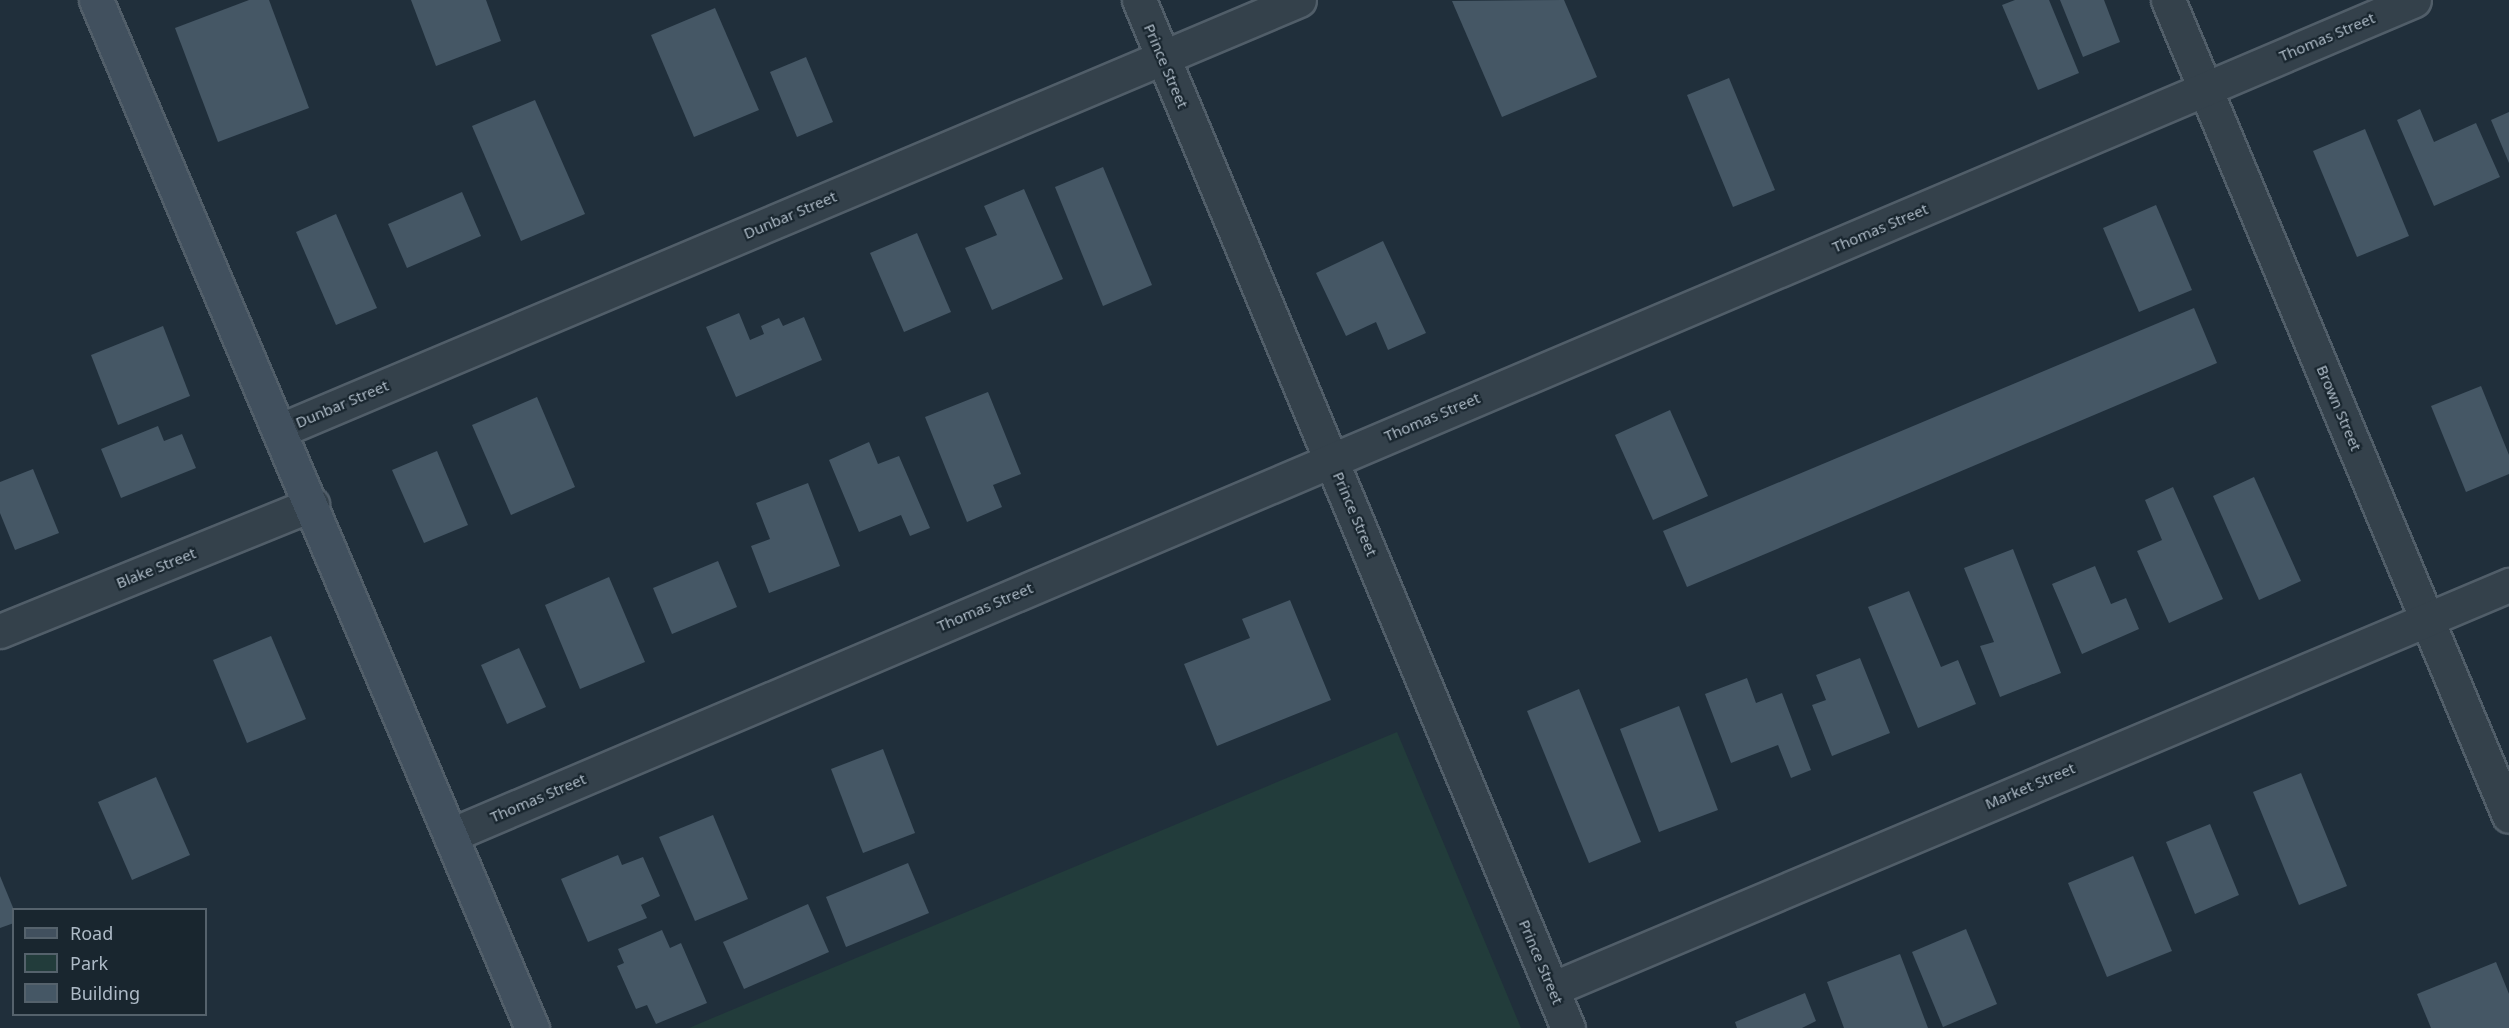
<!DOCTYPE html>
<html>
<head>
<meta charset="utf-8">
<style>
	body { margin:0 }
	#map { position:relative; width:2509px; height:1028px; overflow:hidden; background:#202f3b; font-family:"Noto Sans",sans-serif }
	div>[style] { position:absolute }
	.green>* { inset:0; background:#223c3b }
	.building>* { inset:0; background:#455765 }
	.roads { filter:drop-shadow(2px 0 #515e69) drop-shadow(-2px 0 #515e69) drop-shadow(0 2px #515e69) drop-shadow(0 -2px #515e69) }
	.street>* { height:33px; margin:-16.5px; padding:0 16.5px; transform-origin:16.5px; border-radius:16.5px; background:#34414b }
	.secondary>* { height:33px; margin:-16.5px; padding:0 16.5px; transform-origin:16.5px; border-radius:16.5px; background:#41505e }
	span { translate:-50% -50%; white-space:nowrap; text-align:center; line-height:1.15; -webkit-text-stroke:4.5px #19262f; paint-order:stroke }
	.street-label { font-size:15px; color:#aebbc7 }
	.legend { position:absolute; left:12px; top:908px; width:195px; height:108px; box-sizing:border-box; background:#19262f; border:2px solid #55626c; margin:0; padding:8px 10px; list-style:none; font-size:18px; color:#aebbc7 }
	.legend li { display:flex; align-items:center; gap:12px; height:30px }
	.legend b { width:30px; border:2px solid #55626c }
</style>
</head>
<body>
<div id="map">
	<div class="green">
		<i style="clip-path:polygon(1397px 732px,1521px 1028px,689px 1028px,715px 1017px)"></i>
	</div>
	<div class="building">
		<i style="clip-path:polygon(249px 0,269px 0,309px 108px,218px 142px,175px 28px)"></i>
		<i style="clip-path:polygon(411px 0,486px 0,501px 41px,436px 66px)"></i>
		<i style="clip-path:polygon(1564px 0,1597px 77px,1502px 117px,1452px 1px)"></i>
		<i style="clip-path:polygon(2015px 0,2049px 0,2079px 73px,2038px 90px,2002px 5px)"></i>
		<i style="clip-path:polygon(2060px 0,2104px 0,2120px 42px,2083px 57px)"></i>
		<i style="clip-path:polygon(715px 8px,759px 110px,694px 137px,651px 35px)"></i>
		<i style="clip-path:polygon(806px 57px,833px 122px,797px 137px,770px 72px)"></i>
		<i style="clip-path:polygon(1729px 78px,1775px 190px,1733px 207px,1687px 95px)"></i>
		<i style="clip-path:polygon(535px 100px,585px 214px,521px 241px,472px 126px)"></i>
		<i style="clip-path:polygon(2420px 109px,2434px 142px,2476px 123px,2500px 177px,2434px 206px,2397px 120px)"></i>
		<i style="clip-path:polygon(2509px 112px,2509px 163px,2491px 120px)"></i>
		<i style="clip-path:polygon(2365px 129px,2409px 236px,2357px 257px,2313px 151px)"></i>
		<i style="clip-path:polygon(1103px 167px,1152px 285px,1103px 306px,1055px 187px)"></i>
		<i style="clip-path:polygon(1024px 189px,1063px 279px,992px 310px,965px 248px,997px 235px,984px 206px)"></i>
		<i style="clip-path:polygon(462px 192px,481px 236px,407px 268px,388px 224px)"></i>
		<i style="clip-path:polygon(2156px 205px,2192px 290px,2139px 312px,2103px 228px)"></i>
		<i style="clip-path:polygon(336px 214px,377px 308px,336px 325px,296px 232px)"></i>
		<i style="clip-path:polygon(917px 233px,951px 312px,904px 332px,870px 253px)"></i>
		<i style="clip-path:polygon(1383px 241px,1426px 333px,1388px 350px,1376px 322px,1346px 336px,1316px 273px)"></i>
		<i style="clip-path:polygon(2194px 308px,2217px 363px,1687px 587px,1663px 531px)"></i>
		<i style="clip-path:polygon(739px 313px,750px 340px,764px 334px,761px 326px,779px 318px,783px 326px,804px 317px,822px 360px,736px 397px,706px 327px)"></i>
		<i style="clip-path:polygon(163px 326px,190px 396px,118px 425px,91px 355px)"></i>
		<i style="clip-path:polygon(2481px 386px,2509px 455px,2509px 474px,2466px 492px,2431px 406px)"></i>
		<i style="clip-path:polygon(988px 392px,1021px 474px,993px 485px,1002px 507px,967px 522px,925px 417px)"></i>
		<i style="clip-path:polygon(537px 397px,575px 487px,511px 515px,472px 425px)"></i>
		<i style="clip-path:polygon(1670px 410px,1708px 496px,1653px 520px,1615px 435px)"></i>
		<i style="clip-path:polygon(158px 426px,164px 441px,182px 434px,196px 468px,121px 498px,101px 449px)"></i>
		<i style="clip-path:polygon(869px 442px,878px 464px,899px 456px,930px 528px,910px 536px,901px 515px,859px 532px,829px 460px)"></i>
		<i style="clip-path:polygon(437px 451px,468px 525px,424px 543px,392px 470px)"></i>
		<i style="clip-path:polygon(33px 469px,59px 533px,15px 550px,0 513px,0 482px)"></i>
		<i style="clip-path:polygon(2254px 477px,2301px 581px,2259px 600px,2213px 496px)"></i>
		<i style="clip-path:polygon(808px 483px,840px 566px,769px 593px,751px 546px,770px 539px,756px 503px)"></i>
		<i style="clip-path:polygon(2173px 487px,2223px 599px,2169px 623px,2137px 551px,2162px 540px,2145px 500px)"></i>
		<i style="clip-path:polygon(2013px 549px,2061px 673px,2000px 697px,1980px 646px,1994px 642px,1964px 568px)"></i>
		<i style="clip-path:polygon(718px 561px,737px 607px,672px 634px,653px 588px)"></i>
		<i style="clip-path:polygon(2095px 566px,2111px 604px,2126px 598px,2139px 629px,2082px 654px,2052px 584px)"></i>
		<i style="clip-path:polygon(609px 577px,645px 662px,580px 689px,545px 605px)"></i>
		<i style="clip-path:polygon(1909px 591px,1941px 667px,1958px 660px,1976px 704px,1918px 728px,1868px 607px)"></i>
		<i style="clip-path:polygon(1290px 600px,1331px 700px,1217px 746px,1184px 664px,1250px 638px,1242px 619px)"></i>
		<i style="clip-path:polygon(271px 636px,306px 719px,247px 743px,213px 660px)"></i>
		<i style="clip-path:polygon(519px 648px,546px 707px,507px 724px,481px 665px)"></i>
		<i style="clip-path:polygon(1860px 658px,1890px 733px,1832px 756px,1812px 705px,1826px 700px,1816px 675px)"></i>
		<i style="clip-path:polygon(1747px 678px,1756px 703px,1782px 693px,1811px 770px,1791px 778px,1778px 745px,1731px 763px,1705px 694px)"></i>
		<i style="clip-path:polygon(1579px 689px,1641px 842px,1589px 863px,1527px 711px)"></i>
		<i style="clip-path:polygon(1679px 706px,1718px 810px,1659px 832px,1620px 729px)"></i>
		<i style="clip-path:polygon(883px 749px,915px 833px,863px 853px,831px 769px)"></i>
		<i style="clip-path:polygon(2301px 773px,2347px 886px,2299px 905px,2253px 792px)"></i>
		<i style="clip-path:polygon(156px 777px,190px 855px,132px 880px,98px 802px)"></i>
		<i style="clip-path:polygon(713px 815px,748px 899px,695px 921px,659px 837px)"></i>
		<i style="clip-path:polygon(2210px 824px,2239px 895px,2195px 914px,2166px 842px)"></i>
		<i style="clip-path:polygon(618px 855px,622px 865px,643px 857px,660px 896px,641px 905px,647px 918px,588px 942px,561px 879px)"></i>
		<i style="clip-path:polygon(2133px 856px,2172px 951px,2107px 977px,2068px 883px)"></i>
		<i style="clip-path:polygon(908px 863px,929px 913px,846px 947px,826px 897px)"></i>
		<i style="clip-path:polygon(0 876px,14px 910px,14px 923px,0 928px)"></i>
		<i style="clip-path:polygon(808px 904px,829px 952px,744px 989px,723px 942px)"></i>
		<i style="clip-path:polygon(1966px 929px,1997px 1004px,1943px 1027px,1912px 952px)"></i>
		<i style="clip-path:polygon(662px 930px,670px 948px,681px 943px,707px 1003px,656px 1024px,647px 1005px,636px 1009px,617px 966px,624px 963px,618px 949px)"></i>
		<i style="clip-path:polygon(1900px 954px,1928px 1028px,1844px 1028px,1827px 982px)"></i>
		<i style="clip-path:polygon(2496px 962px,2509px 994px,2509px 1028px,2431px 1028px,2417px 994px)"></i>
		<i style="clip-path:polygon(1805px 993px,1816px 1021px,1802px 1028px,1737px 1028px,1735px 1022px)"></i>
	</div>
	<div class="roads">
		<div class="street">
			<i style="left:1139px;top:0;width:1114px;rotate:67.35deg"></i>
			<i style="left:2168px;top:0;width:884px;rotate:67.32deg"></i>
			<i style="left:281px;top:430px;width:1105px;rotate:-22.9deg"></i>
			<i style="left:0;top:631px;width:337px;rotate:-22.1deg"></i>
			<i style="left:451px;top:835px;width:2133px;rotate:-23.04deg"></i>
			<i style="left:1552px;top:989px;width:1039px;rotate:-22.89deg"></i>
		</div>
		<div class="secondary">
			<i style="left:96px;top:0;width:1117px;rotate:67.02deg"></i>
		</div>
	</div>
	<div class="street-label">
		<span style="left:2327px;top:37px;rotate:-23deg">Thomas Street</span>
		<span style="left:1166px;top:66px;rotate:67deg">Prince Street</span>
		<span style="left:790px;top:215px;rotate:-23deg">Dunbar Street</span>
		<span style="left:1880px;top:228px;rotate:-23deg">Thomas Street</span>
		<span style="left:342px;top:404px;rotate:-23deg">Dunbar Street</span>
		<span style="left:2339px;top:408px;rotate:67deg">Brown Street</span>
		<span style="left:1432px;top:417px;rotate:-23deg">Thomas Street</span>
		<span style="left:1355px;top:514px;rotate:67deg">Prince Street</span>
		<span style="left:156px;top:568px;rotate:-22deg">Blake Street</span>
		<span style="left:985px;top:607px;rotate:-23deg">Thomas Street</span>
		<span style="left:2030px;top:786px;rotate:-23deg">Market Street</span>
		<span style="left:538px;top:798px;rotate:-23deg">Thomas Street</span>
		<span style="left:1541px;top:962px;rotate:67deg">Prince Street</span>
	</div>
	<ul class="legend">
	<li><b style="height:8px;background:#41505e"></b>Road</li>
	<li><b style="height:16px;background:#223c3b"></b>Park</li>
	<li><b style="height:16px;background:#455765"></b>Building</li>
	</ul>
</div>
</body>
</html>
